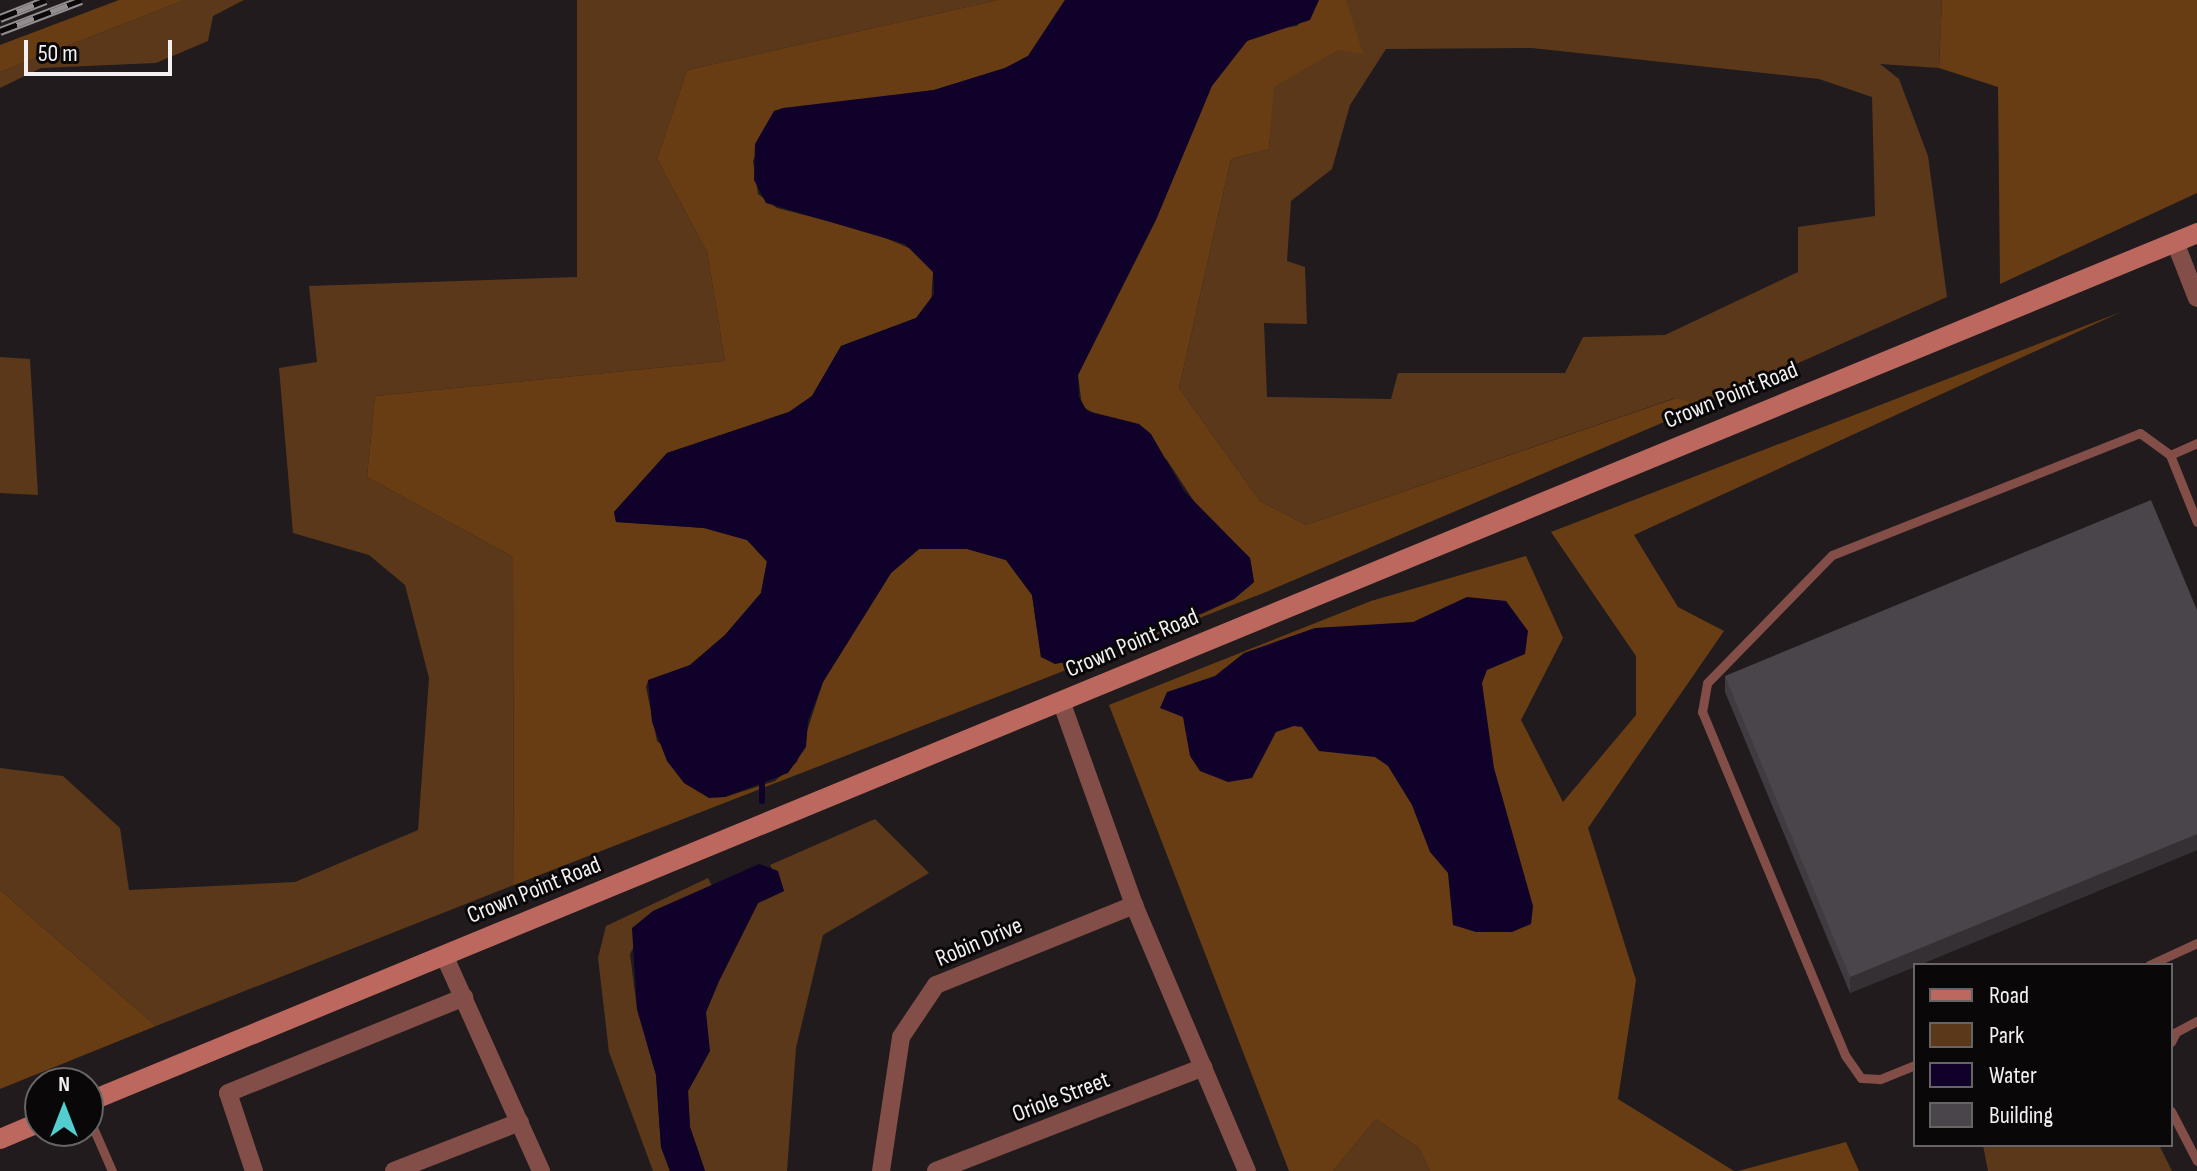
<!DOCTYPE html>
<html>
<head>
<meta charset="utf-8">
<style>
	body { margin:0 }
	#map { position:relative; width:2197px; height:1171px; overflow:hidden; background:#211b1d; font-family:"Sofia Sans Condensed",sans-serif }
	div>[style] { position:absolute }
	.green>* { inset:0; background:#5b381a }
	.forest>* { inset:0; background:#693d13 }
	.water>* { inset:0; background:#0f012a }
	.stream>* { height:6px; margin:-3px; padding:0 3px; transform-origin:3px; border-radius:3px; background:#0f012a }
	.service>* { height:9px; margin:-4.5px; padding:0 4.5px; transform-origin:4.5px; border-radius:4.5px; background:#834e47 }
	.minor>* { height:18px; margin:-9px; padding:0 9px; transform-origin:9px; border-radius:9px; background:#834e47 }
	.secondary>* { height:20px; margin:-10px; padding:0 10px; transform-origin:10px; border-radius:10px; background:#bd685e }
	.rail>* { height:9px; margin-top:-4.5px; transform-origin:0; background:repeating-linear-gradient(90deg,#090707 0 18px,#938d8f 0 36px); box-sizing:border-box; border-block:2px solid #938d8f }
	.wall>* { inset:0; background:#403b40 }
	.shaded-wall>* { inset:0; background:#343034 }
	.building>* { inset:0; background:#4a454a }
	span { translate:-50% -50%; white-space:nowrap; text-align:center; line-height:1.15; -webkit-text-stroke:6px #090707; paint-order:stroke }
	.street-label { font-size:24px; color:#f4eff0 }
	.legend { position:absolute; left:1913px; top:963px; width:260px; height:184px; box-sizing:border-box; background:#090707; border:2px solid #676464; margin:0; padding:10px 14px; list-style:none; font-size:24px; color:#f4eff0 }
	.legend li { display:flex; align-items:center; gap:16px; height:40px }
	.legend b { width:40px; border:2px solid #676464 }
	.north { position:absolute; left:24px; top:1067px; width:80px; height:80px; box-sizing:border-box; background:#090707; border:2px solid #676464; border-radius:50%; rotate:0deg; font-size:22px; font-weight:700; line-height:32px; text-align:center; color:#f4eff0 }
	.north::after { content:''; display:block; margin:auto; width:28px; height:36px; background:#52cdd0; clip-path:polygon(50% 0,100% 100%,50% 72%,0 100%) }
	.scale { position:absolute; left:24px; top:40px; width:148px; height:36px; box-sizing:border-box; border:4px solid #f4eff0; border-top:0; padding-left:10px; font-size:24px; line-height:28px; white-space:nowrap; color:#f4eff0; -webkit-text-stroke:6px #090707; paint-order:stroke }
</style>
</head>
<body>
<div id="map">
	<div class="green">
		<i style="clip-path:polygon(185px 0,244px 0,213px 16px,208px 41px,156px 63px,41px 68px,0 88px,0 72px)"></i>
		<i style="clip-path:polygon(577px 0,998px 0,687px 70px,657px 159px,707px 252px,725px 361px,375px 396px,367px 477px,513px 557px,514px 885px,156px 1026px,0 890px,0 768px,63px 776px,120px 828px,129px 890px,295px 882px,418px 830px,429px 678px,405px 585px,369px 555px,293px 533px,279px 368px,317px 362px,309px 286px,577px 277px)"></i>
		<i style="clip-path:polygon(evenodd,1346px 0,1942px 0,1939px 68px,1880px 64px,1899px 79px,1928px 156px,1947px 297px,1704px 405px,1675px 398px,1306px 525px,1260px 501px,1179px 388px,1231px 159px,1269px 149px,1273px 87px,1339px 50px,1346px 0,1532px 48px,1819px 79px,1872px 97px,1875px 216px,1798px 227px,1798px 272px,1665px 335px,1583px 337px,1565px 373px,1398px 373px,1391px 399px,1267px 397px,1264px 323px,1307px 324px,1305px 267px,1287px 261px,1291px 201px,1332px 169px,1350px 105px,1386px 49px,1532px 48px)"></i>
		<i style="clip-path:polygon(0 357px,30px 359px,38px 495px,0 493px)"></i>
		<i style="clip-path:polygon(875px 819px,929px 873px,823px 935px,796px 1048px,787px 1171px,705px 1171px,690px 1127px,688px 1091px,705px 1060px,706px 1012px,719px 981px,758px 903px,784px 891px,770px 865px)"></i>
		<i style="clip-path:polygon(708px 878px,712px 886px,653px 911px,630px 954px,637px 1009px,656px 1075px,661px 1147px,670px 1171px,653px 1171px,609px 1052px,598px 958px,606px 926px)"></i>
		<i style="clip-path:polygon(1376px 1119px,1419px 1148px,1430px 1171px,1333px 1171px)"></i>
		<i style="clip-path:polygon(1983px 1145px,2159px 1145px,2172px 1171px,1988px 1171px)"></i>
	</div>
	<div class="forest">
		<i style="clip-path:polygon(119px 0,185px 0,0 72px,0 45px)"></i>
		<i style="clip-path:polygon(998px 0,1065px 0,1028px 56px,1005px 68px,934px 90px,774px 112px,753px 161px,758px 194px,777px 208px,874px 233px,918px 252px,933px 272px,931px 303px,916px 318px,841px 346px,812px 396px,789px 412px,667px 453px,614px 512px,616px 522px,704px 528px,747px 540px,767px 562px,761px 593px,725px 635px,690px 665px,648px 681px,646px 687px,657px 741px,725px 797px,775px 781px,797px 762px,823px 682px,891px 573px,919px 549px,967px 549px,1006px 560px,1032px 595px,1041px 657px,1068px 665px,1204px 613px,1234px 599px,1254px 582px,1250px 558px,1203px 515px,1167px 460px,1116px 419px,1103px 419px,1082px 406px,1078px 375px,1211px 86px,1247px 41px,1268px 30px,1297px 26px,1319px 0,1346px 0,1363px 54px,1339px 50px,1274px 87px,1269px 149px,1231px 159px,1179px 388px,1260px 501px,1306px 525px,1676px 398px,1704px 405px,1266px 592px,514px 885px,513px 557px,367px 477px,375px 396px,725px 361px,707px 252px,657px 159px,687px 70px)"></i>
		<i style="clip-path:polygon(1942px 0,2197px 0,2197px 193px,2000px 284px,1998px 87px,1939px 68px)"></i>
		<i style="clip-path:polygon(2121px 312px,1634px 535px,1678px 607px,1724px 631px,1588px 828px,1636px 980px,1618px 1099px,1734px 1171px,1430px 1171px,1419px 1148px,1376px 1119px,1333px 1171px,1289px 1171px,1109px 705px,1371px 601px,1526px 556px,1563px 638px,1521px 720px,1563px 802px,1636px 715px,1636px 656px,1551px 532px)"></i>
		<i style="clip-path:polygon(0 890px,156px 1026px,0 1089px)"></i>
		<i style="clip-path:polygon(1846px 1142px,1859px 1171px,1738px 1171px)"></i>
	</div>
	<div class="water">
		<i style="clip-path:polygon(1065px 0,1319px 0,1310px 20px,1247px 41px,1212px 86px,1156px 220px,1078px 375px,1079px 397px,1087px 411px,1139px 424px,1151px 434px,1184px 491px,1250px 558px,1254px 582px,1234px 599px,1107px 654px,1055px 664px,1041px 657px,1032px 595px,1006px 560px,967px 549px,919px 549px,891px 573px,823px 682px,808px 721px,806px 747px,788px 773px,725px 797px,709px 798px,684px 783px,667px 761px,652px 722px,648px 680px,690px 665px,725px 635px,761px 593px,767px 561px,747px 540px,704px 528px,616px 522px,614px 512px,667px 453px,789px 412px,812px 396px,841px 346px,916px 318px,934px 294px,933px 272px,905px 244px,766px 203px,754px 180px,755px 144px,774px 111px,783px 108px,934px 90px,1005px 68px,1028px 56px)"></i>
		<i style="clip-path:polygon(1467px 597px,1506px 601px,1528px 631px,1525px 654px,1487px 670px,1482px 683px,1494px 768px,1533px 906px,1531px 924px,1512px 932px,1476px 932px,1453px 925px,1448px 873px,1430px 852px,1412px 805px,1388px 766px,1375px 757px,1319px 751px,1302px 727px,1294px 726px,1276px 732px,1252px 778px,1228px 782px,1200px 771px,1190px 756px,1183px 717px,1160px 708px,1167px 692px,1215px 676px,1244px 653px,1315px 628px,1413px 622px)"></i>
		<i style="clip-path:polygon(759px 864px,778px 871px,784px 891px,758px 903px,719px 981px,706px 1012px,710px 1051px,688px 1091px,690px 1127px,705px 1171px,670px 1171px,661px 1147px,656px 1075px,637px 1009px,632px 928px,653px 911px)"></i>
	</div>
	<div class="stream">
		<i style="left:762px;top:801px;width:21px;rotate:-90deg"></i>
	</div>
	<div class="service">
		<i style="left:2170px;top:455px;width:30px;rotate:-24deg"></i>
		<i style="left:2149px;top:965px;width:53px;rotate:-24.6deg"></i>
		<i style="left:2171px;top:1042px;width:11px;rotate:-63deg"></i>
		<i style="left:2176px;top:1032px;width:24px;rotate:-28deg"></i>
		<i style="left:1915px;top:1065px;width:38px;rotate:158deg"></i>
		<i style="left:1880px;top:1079px;width:19px;rotate:-177deg"></i>
		<i style="left:1861px;top:1078px;width:28px;rotate:-125deg"></i>
		<i style="left:1845px;top:1055px;width:372px;rotate:-112.6deg"></i>
		<i style="left:1702px;top:712px;width:29px;rotate:-80deg"></i>
		<i style="left:1707px;top:683px;width:179px;rotate:-45.7deg"></i>
		<i style="left:1832px;top:555px;width:331px;rotate:-21.6deg"></i>
		<i style="left:2140px;top:433px;width:37px;rotate:36deg"></i>
		<i style="left:2170px;top:455px;width:72px;rotate:68.1deg"></i>
		<i style="left:2171px;top:1111px;width:56px;rotate:62.5deg"></i>
		<i style="left:88px;top:1116px;width:60px;rotate:66.4deg"></i>
	</div>
	<div class="minor">
		<i style="left:2175px;top:242px;width:60px;rotate:68.6deg"></i>
		<i style="left:1061px;top:701px;width:217px;rotate:70.3deg"></i>
		<i style="left:1134px;top:905px;width:289px;rotate:67deg"></i>
		<i style="left:444px;top:955px;width:237px;rotate:65.8deg"></i>
		<i style="left:254px;top:1171px;width:82px;rotate:-108.4deg"></i>
		<i style="left:228px;top:1093px;width:255px;rotate:-22.1deg"></i>
		<i style="left:394px;top:1171px;width:135px;rotate:-21.3deg"></i>
		<i style="left:881px;top:1171px;width:135px;rotate:-81.5deg"></i>
		<i style="left:901px;top:1037px;width:63px;rotate:-56.1deg"></i>
		<i style="left:936px;top:985px;width:214px;rotate:-22deg"></i>
		<i style="left:936px;top:1171px;width:287px;rotate:-21.2deg"></i>
	</div>
	<div class="secondary">
		<i style="left:88px;top:1102px;width:2281px;rotate:-22.39deg"></i>
		<i style="left:0;top:1139px;width:43px;rotate:-23deg"></i>
	</div>
	<div class="rail">
		<i style="left:0;top:18px;width:49px;rotate:-21.4deg"></i>
		<i style="left:0;top:31px;width:87px;rotate:-20.9deg"></i>
	</div>
	<div class="wall">
		<i style="clip-path:polygon(2197px 610px,2197px 850px,1919px 965px,1915px 965px,1850px 993px,1725px 692px,1725px 676px)"></i>
	</div>
	<div class="shaded-wall">
		<i style="clip-path:polygon(2197px 834px,2197px 850px,1919px 965px,1915px 965px,1915px 967px,1850px 993px,1850px 977px)"></i>
	</div>
	<div class="building">
		<i style="clip-path:polygon(2151px 500px,2197px 610px,2197px 834px,1850px 977px,1725px 676px)"></i>
	</div>
	<div class="street-label">
		<span style="left:1731px;top:395px;rotate:-22deg">Crown Point Road</span>
		<span style="left:1132px;top:643px;rotate:-23deg">Crown Point Road</span>
		<span style="left:534px;top:890px;rotate:-22deg">Crown Point Road</span>
		<span style="left:979px;top:942px;rotate:-23deg">Robin Drive</span>
		<span style="left:1061px;top:1097px;rotate:-21deg">Oriole Street</span>
	</div>
	<ul class="legend">
	<li><b style="height:10px;background:#bd685e"></b>Road</li>
	<li><b style="height:22px;background:#5b381a"></b>Park</li>
	<li><b style="height:22px;background:#0f012a"></b>Water</li>
	<li><b style="height:22px;background:#4a454a"></b>Building</li>
	</ul>
	<div class="north">N</div>
	<div class="scale">50 m</div>
</div>
</body>
</html>
